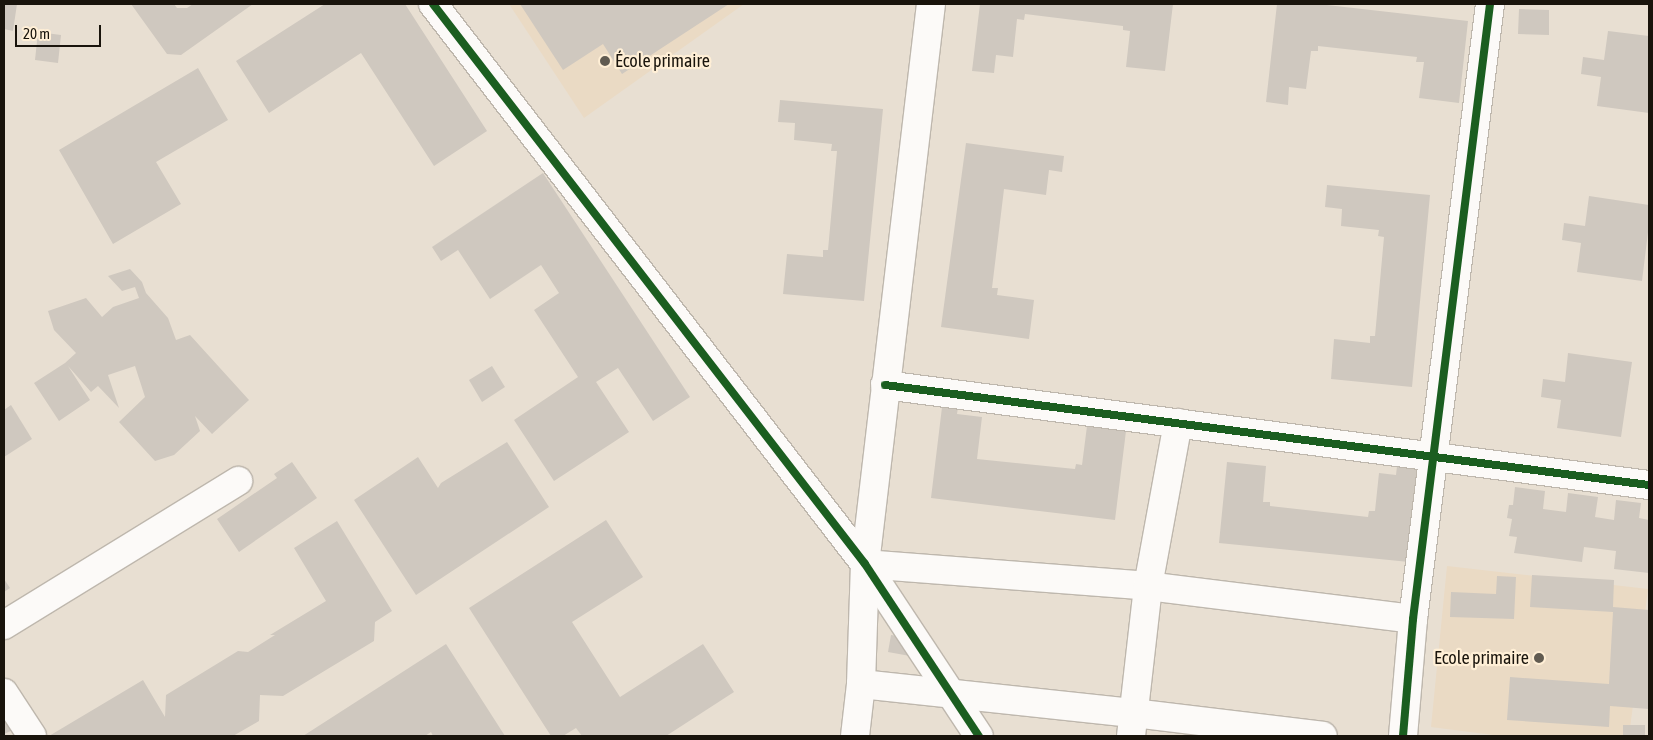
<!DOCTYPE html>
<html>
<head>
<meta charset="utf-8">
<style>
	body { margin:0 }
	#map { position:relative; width:1653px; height:740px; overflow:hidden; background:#e8dfd2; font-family:"Asap Condensed",sans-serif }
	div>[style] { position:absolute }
	.built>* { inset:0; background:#eadac4 }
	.building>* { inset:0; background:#cfc8bf }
	.roads { filter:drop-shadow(1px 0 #beb7ad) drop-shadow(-1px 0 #beb7ad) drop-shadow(0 1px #beb7ad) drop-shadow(0 -1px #beb7ad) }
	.minor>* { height:28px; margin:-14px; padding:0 14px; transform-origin:14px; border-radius:14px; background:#fcfaf8 }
	.cycleway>* { height:8px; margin:-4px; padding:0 4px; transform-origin:4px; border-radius:4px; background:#1b5e20 }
	.dots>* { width:14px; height:14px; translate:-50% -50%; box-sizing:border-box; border:2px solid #ffefd6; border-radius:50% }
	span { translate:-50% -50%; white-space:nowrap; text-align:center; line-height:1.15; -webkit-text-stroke:4.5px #ffefd6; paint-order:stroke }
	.poi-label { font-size:18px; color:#19140c }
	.left { translate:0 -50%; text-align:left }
	.right { translate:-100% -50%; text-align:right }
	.frame { position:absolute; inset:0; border:5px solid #19140c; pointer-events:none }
	.scale { position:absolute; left:15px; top:25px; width:86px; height:22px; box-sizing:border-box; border:2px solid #19140c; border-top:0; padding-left:6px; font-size:15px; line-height:18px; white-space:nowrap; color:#19140c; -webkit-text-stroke:4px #ffefd6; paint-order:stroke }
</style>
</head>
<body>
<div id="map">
	<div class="built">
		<i style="clip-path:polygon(509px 4px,744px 4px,584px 118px)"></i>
		<i style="clip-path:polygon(1447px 566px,1648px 589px,1629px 736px,1501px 736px,1431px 727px)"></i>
	</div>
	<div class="building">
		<i style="clip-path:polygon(4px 4px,17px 4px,13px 31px,4px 29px)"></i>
		<i style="clip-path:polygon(131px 4px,174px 4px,177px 8px,187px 8px,193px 4px,253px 4px,181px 55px,167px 54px)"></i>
		<i style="clip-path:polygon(325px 4px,405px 4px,487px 131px,434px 166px,361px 53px,269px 113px,236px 61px)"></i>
		<i style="clip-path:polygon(520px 4px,729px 4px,622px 74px,603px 44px,563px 70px)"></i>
		<i style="clip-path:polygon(980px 4px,1173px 4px,1165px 71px,1126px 67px,1130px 31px,1123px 30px,1123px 26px,1025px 14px,1024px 20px,1017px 19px,1013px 57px,996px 55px,994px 73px,972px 71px)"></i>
		<i style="clip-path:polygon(1277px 4px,1318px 4px,1468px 21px,1459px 103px,1419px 98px,1424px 62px,1416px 62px,1417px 57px,1318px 46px,1318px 51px,1311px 51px,1306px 89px,1289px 87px,1288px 105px,1266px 102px)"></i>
		<i style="clip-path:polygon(1519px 9px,1549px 10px,1549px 35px,1518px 34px)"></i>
		<i style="clip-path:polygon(1608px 31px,1649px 36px,1649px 113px,1597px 106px,1601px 77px,1581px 74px,1583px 57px,1604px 60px)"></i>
		<i style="clip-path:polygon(38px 32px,61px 35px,58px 63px,35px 60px)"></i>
		<i style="clip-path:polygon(198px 68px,228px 120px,156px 162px,181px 204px,113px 244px,59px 150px)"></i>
		<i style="clip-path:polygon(780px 100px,883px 109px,864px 301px,783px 294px,787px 254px,823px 257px,823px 250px,828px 250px,837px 151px,831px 151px,832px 144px,794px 140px,795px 123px,778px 122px)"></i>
		<i style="clip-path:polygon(966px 143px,1064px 156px,1062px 172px,1049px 170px,1046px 195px,1004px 189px,992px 288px,998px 288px,997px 295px,1034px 300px,1029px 339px,941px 327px)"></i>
		<i style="clip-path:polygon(543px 173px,690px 397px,653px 421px,618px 368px,596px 382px,629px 432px,554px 481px,514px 420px,578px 377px,534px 310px,559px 293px,541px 265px,490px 299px,458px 250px,441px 261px,432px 247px)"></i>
		<i style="clip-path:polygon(1327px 185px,1430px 195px,1412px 387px,1331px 379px,1334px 339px,1370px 343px,1370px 336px,1375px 336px,1384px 237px,1378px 236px,1379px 230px,1341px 226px,1342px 209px,1325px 207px)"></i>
		<i style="clip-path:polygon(1589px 196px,1649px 205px,1649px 224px,1642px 281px,1577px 272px,1581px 243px,1562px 240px,1564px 223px,1585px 226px)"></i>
		<i style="clip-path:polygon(130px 269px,142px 282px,146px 293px,168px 318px,176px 340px,190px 335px,249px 400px,212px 434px,195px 416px,200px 431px,174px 455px,155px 461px,119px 422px,145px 397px,135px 366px,108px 375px,119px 408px,98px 386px,91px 392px,68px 366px,90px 400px,59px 421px,34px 383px,65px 363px,76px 353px,54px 330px,48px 311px,86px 298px,102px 317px,113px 307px,139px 298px,135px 287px,122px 291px,108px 276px)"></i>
		<i style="clip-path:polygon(1568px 353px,1632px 362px,1621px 437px,1557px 428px,1561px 400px,1541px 397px,1543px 379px,1565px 382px)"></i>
		<i style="clip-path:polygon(492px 366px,505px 387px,482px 402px,469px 380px)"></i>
		<i style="clip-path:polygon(943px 399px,959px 401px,957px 414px,982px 417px,977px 459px,1075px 469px,1076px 464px,1082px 465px,1087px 426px,1126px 431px,1115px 520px,931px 498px)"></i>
		<i style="clip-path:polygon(11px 405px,32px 439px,4px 457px,4px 410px)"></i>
		<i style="clip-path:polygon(507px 442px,549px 507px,416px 595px,354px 500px,418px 457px,438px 488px,441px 483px)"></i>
		<i style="clip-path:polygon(1398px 457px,1420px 459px,1409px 562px,1219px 543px,1227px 462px,1266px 466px,1263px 502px,1270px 502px,1270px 506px,1368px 517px,1369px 511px,1375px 511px,1379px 473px,1396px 475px)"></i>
		<i style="clip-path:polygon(292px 462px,317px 498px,239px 552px,217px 519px,277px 478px,274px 474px)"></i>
		<i style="clip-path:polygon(1515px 487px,1545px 491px,1543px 509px,1566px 512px,1568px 493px,1598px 497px,1595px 517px,1614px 520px,1616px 500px,1641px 503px,1639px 518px,1649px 520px,1649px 573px,1614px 569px,1616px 551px,1584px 547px,1582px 562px,1514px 553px,1517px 537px,1509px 536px,1512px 519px,1507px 518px,1509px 505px,1513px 505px)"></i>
		<i style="clip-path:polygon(606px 520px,643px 577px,572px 622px,620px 697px,703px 644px,734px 692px,666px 736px,582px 736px,576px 728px,563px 736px,551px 736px,469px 608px)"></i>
		<i style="clip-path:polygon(337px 521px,392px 611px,375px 622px,374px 641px,283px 696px,260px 695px,259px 721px,233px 736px,49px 736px,143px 680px,165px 717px,166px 695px,238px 651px,248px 652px,275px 635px,270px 635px,326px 601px,294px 548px)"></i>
		<i style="clip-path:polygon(1532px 575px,1614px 580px,1613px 607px,1649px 610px,1649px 709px,1610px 706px,1609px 727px,1507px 720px,1510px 677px,1609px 684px,1613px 612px,1530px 607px)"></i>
		<i style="clip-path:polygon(1497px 576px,1516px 577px,1514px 619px,1450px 617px,1451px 592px,1496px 594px)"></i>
		<i style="clip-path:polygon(4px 579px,10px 588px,4px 592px)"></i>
		<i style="clip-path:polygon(891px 635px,913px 638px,910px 656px,888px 652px)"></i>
		<i style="clip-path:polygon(446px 644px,505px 736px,433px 736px,431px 732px,425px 736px,303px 736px)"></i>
		<i style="clip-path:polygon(4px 710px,13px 730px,4px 734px)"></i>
		<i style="clip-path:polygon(1623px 725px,1645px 725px,1645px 736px,1623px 736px)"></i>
	</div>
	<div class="roads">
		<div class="minor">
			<i style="left:433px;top:4px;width:707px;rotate:52.35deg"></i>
			<i style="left:865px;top:564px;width:206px;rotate:56.5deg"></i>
			<i style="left:885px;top:385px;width:771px;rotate:7.46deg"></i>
			<i style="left:865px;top:564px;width:284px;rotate:4.4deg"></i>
			<i style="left:1148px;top:586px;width:267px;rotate:7.1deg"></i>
			<i style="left:4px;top:625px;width:275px;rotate:-31.6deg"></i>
			<i style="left:861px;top:684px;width:275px;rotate:6.1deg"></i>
			<i style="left:1134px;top:713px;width:190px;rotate:6.9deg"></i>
			<i style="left:4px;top:693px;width:51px;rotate:56.9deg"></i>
			<i style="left:855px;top:736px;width:52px;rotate:-83.4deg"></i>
			<i style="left:861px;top:684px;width:120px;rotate:-88.1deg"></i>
			<i style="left:865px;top:564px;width:564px;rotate:-83.28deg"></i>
			<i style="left:1131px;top:736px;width:151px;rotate:-83.5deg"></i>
			<i style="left:1148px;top:586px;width:166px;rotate:-79.6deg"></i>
			<i style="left:1403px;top:736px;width:117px;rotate:-85.1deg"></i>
			<i style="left:1413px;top:619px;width:620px;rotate:-82.86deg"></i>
		</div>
	</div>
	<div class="cycleway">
		<i style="left:433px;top:4px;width:707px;rotate:52.35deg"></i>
		<i style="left:865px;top:564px;width:206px;rotate:56.5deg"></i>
		<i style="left:885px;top:385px;width:771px;rotate:7.46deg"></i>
		<i style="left:1403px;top:736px;width:117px;rotate:-85.1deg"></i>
		<i style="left:1413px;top:619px;width:620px;rotate:-82.86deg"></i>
	</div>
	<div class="dots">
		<i style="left:605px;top:61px;background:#615b51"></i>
		<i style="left:1539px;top:658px;background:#615b51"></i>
	</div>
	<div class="poi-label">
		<span class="left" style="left:615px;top:61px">École primaire</span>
		<span class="right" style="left:1529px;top:658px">Ecole primaire</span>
	</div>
	<div class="frame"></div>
	<div class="scale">20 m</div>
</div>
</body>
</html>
